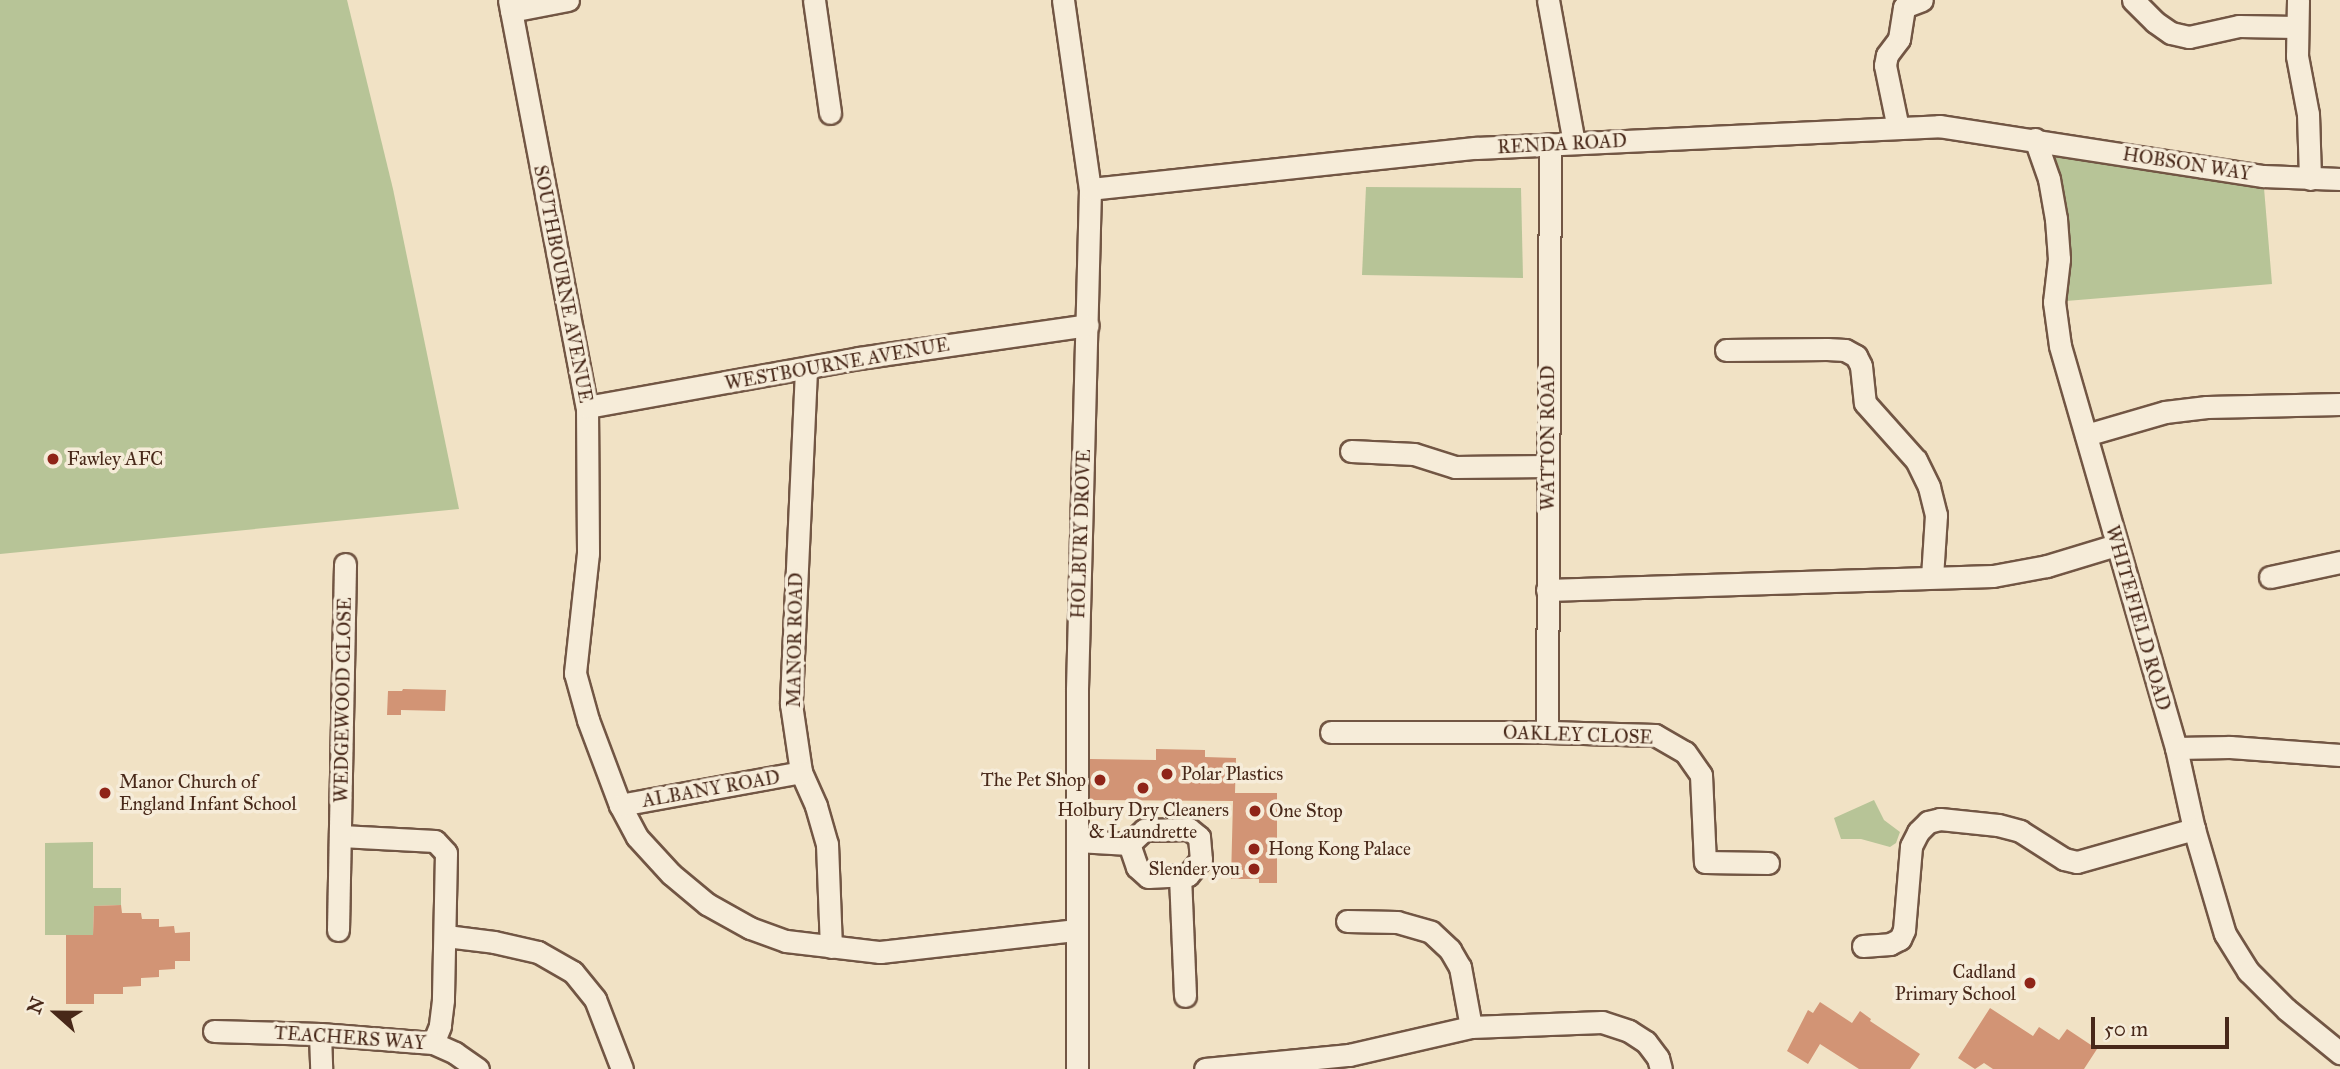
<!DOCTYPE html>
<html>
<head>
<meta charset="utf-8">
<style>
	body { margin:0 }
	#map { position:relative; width:2340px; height:1069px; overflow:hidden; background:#f1e2c5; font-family:"IM FELL Great Primer",serif }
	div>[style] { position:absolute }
	.green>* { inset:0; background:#b7c497 }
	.building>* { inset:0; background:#d29475 }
	.roads { filter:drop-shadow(2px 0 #725644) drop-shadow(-2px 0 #725644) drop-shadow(0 2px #725644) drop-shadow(0 -2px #725644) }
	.street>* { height:21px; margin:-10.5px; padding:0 10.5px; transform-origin:10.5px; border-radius:10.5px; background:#f6ecd9 }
	.dots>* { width:19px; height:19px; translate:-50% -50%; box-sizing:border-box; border:4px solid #f6ecd9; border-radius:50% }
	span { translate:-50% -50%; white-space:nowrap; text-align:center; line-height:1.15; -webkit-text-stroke:7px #f6ecd9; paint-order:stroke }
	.street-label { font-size:19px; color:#482819 }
	.poi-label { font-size:19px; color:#482819 }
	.left { translate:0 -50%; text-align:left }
	.right { translate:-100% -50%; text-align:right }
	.north { position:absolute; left:21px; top:978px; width:70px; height:70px; -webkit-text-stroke:5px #f6ecd9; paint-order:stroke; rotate:291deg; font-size:19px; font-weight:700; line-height:28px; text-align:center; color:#482819 }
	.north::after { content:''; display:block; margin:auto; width:24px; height:32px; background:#482819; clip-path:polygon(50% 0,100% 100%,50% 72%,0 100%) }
	.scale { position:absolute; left:2091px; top:1017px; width:138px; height:32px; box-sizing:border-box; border:4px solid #482819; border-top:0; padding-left:9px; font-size:21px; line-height:24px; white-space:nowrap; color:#482819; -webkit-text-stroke:5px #f6ecd9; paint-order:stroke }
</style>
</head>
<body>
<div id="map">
	<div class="green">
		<i style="clip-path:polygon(0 0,347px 0,393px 189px,459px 509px,0 554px)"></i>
		<i style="clip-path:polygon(2035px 139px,2263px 176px,2272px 284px,2054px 302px,2059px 259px)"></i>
		<i style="clip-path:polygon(1366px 187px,1521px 188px,1523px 278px,1362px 275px)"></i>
		<i style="clip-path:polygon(1874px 800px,1884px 820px,1900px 832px,1896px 843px,1890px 847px,1861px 839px,1841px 839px,1834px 818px)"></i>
		<i style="clip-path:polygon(93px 842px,93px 888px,121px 888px,121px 905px,94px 906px,93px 935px,45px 935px,45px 843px)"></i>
	</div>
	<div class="building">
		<i style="clip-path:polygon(403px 689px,446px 690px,445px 711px,401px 710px,401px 715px,387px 715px,388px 691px,402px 691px)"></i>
		<i style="clip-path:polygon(1156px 749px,1205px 750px,1205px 757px,1236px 758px,1235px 793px,1277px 793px,1277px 883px,1259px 883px,1259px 879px,1231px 879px,1233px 801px,1090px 800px,1090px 759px,1156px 760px)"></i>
		<i style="clip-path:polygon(121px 905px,122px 913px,141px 913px,142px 919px,159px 919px,159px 927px,174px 926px,175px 933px,190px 932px,190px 961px,175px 961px,175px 969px,159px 970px,159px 977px,141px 978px,141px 986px,123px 987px,123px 994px,94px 994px,94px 1004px,66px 1004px,66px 935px,93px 935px,94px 906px)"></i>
		<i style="clip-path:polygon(1820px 1002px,1852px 1023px,1860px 1011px,1871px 1019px,1870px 1021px,1920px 1054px,1910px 1069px,1859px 1069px,1820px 1044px,1808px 1064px,1787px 1051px,1808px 1010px,1813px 1013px)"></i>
		<i style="clip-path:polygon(1990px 1008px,2033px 1036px,2039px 1027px,2059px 1040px,2067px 1029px,2097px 1049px,2084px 1069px,1993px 1069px,1984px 1063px,1975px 1069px,1958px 1058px)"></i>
	</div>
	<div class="roads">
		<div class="street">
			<i style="left:509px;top:0;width:414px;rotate:79.2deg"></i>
			<i style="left:587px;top:407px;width:146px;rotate:89.6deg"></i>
			<i style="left:588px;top:553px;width:121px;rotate:96.2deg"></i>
			<i style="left:575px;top:673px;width:49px;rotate:74.5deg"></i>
			<i style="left:588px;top:720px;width:91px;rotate:69.4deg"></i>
			<i style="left:620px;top:805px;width:36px;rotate:62deg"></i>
			<i style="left:637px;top:837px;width:50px;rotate:47.4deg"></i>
			<i style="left:671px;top:874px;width:47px;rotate:39.8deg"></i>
			<i style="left:707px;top:904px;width:49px;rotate:29.2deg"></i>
			<i style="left:750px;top:928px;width:38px;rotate:20deg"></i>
			<i style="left:786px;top:941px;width:95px;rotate:6.7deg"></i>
			<i style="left:880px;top:952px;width:198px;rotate:-6.4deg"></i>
			<i style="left:814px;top:0;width:114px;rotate:81.9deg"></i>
			<i style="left:1063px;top:0;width:191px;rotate:81.9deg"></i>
			<i style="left:1090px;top:189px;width:501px;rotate:91.49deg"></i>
			<i style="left:1077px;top:690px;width:379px;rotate:90deg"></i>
			<i style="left:1548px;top:0;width:145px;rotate:79.7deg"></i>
			<i style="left:2133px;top:0;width:31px;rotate:45deg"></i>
			<i style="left:2155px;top:22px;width:19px;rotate:35deg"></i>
			<i style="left:2171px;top:33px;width:18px;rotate:13deg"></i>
			<i style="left:2189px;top:37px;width:51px;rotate:-12.4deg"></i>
			<i style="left:2239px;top:26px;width:57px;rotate:1deg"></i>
			<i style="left:2298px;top:0;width:56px;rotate:91deg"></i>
			<i style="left:2297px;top:56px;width:59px;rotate:79.3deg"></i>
			<i style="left:2308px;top:114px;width:65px;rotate:88.2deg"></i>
			<i style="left:511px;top:11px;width:58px;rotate:-10.9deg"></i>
			<i style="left:1898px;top:128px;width:64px;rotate:-101.7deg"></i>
			<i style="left:1885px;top:65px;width:10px;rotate:-79deg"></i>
			<i style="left:1887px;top:55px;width:20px;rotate:-53deg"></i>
			<i style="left:1899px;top:39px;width:32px;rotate:-81deg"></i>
			<i style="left:1904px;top:7px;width:19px;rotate:-21deg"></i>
			<i style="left:2035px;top:139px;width:42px;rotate:70.7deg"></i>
			<i style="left:2049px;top:179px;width:41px;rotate:80.1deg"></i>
			<i style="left:2056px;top:219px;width:40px;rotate:85.7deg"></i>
			<i style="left:2059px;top:259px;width:43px;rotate:96.6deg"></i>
			<i style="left:2054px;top:302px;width:44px;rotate:82.2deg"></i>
			<i style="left:2060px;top:346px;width:418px;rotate:73.9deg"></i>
			<i style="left:2176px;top:748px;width:83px;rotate:77.5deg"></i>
			<i style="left:2194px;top:829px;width:109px;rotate:73.6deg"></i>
			<i style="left:2225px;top:934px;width:44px;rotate:58.1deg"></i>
			<i style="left:2248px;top:971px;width:54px;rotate:45deg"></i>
			<i style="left:2286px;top:1009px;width:70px;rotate:39.2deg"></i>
			<i style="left:1090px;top:189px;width:388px;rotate:-6.1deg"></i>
			<i style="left:1476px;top:148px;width:464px;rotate:-2.7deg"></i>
			<i style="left:1939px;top:126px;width:328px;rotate:8.8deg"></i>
			<i style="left:2263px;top:176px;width:77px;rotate:2.2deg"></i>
			<i style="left:1726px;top:350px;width:101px;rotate:-0.6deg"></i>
			<i style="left:1827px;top:349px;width:18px;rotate:3deg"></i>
			<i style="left:1845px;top:350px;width:13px;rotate:29deg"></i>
			<i style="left:1856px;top:356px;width:11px;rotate:63deg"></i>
			<i style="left:1861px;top:366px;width:37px;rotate:84deg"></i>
			<i style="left:1865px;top:403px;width:76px;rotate:48.2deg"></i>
			<i style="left:1916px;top:460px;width:30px;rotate:64deg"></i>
			<i style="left:1929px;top:487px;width:29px;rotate:76deg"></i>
			<i style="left:1936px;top:515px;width:62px;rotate:93.7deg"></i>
			<i style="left:806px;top:370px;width:334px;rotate:92.6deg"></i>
			<i style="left:791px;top:704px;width:69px;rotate:81.6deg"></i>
			<i style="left:801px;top:772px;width:37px;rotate:66deg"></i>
			<i style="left:816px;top:806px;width:40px;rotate:74deg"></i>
			<i style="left:827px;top:844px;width:103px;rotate:87.8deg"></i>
			<i style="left:587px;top:407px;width:276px;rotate:-10.2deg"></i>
			<i style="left:859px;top:358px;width:231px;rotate:-8.2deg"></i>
			<i style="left:2086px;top:435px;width:82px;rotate:-16.2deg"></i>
			<i style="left:2165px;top:412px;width:42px;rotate:-6.8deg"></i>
			<i style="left:2207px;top:407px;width:133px;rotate:-1.3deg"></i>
			<i style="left:1351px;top:451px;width:63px;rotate:2.7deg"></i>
			<i style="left:1414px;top:454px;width:43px;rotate:17.6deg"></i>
			<i style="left:1455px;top:467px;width:93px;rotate:-0.6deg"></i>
			<i style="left:2270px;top:577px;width:72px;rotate:-12.1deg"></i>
			<i style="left:1547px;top:590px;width:446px;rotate:-1.8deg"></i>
			<i style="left:1993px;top:576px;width:55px;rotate:-10.5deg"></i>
			<i style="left:2047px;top:566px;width:72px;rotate:-16.9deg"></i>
			<i style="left:1331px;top:732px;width:216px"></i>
			<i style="left:1547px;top:732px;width:108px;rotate:1.6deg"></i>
			<i style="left:1655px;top:735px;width:34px;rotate:30deg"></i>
			<i style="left:1685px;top:752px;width:28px;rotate:55deg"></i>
			<i style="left:1701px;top:775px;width:87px;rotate:87.4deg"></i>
			<i style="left:1705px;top:862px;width:63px;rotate:0.9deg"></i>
			<i style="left:1547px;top:732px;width:588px;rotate:-89.71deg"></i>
			<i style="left:2176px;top:748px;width:54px;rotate:-1.1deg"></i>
			<i style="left:2230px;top:747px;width:110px;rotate:4.2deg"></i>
			<i style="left:620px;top:805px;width:184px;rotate:-10.3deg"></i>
			<i style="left:341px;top:836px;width:94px;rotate:3deg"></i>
			<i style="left:435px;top:841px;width:16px;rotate:47deg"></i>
			<i style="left:446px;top:853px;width:147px;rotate:91.2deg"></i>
			<i style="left:443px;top:1000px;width:26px;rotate:97deg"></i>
			<i style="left:440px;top:1026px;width:18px;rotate:112deg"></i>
			<i style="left:1077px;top:841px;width:52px;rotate:3.3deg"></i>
			<i style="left:1129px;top:844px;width:21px;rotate:-43deg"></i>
			<i style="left:1144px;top:830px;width:45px;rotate:-1.3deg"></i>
			<i style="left:1189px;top:829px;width:13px;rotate:39deg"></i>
			<i style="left:1199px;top:837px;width:22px;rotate:85deg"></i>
			<i style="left:1201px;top:859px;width:21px;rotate:129deg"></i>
			<i style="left:1188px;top:875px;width:40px;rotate:177.1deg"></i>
			<i style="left:1148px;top:877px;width:15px;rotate:-138deg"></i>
			<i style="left:1137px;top:867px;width:24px;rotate:-109deg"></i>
			<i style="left:1180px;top:876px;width:120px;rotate:87.6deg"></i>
			<i style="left:1347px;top:921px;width:50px;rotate:1.1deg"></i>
			<i style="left:1397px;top:922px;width:35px;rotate:16deg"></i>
			<i style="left:1431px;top:932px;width:26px;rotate:43deg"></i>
			<i style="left:1450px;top:950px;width:20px;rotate:60deg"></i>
			<i style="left:1460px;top:967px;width:61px;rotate:79.6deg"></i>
			<i style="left:338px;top:930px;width:366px;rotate:-88.9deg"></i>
			<i style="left:446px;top:936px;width:48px;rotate:7.1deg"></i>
			<i style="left:494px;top:942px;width:45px;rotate:12.8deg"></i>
			<i style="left:538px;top:952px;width:40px;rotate:29.7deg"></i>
			<i style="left:573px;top:972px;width:35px;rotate:51deg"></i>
			<i style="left:595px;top:999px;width:75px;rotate:68.9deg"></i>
			<i style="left:1863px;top:946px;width:27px;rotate:-4deg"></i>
			<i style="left:1890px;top:944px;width:11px;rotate:-27deg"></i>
			<i style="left:1900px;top:939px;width:10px;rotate:-66deg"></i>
			<i style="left:1904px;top:930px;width:84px;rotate:-85.2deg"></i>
			<i style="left:1911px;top:846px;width:16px;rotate:-63deg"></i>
			<i style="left:1918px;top:832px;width:14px;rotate:-45deg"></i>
			<i style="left:1928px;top:822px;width:12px;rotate:-14deg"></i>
			<i style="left:1940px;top:819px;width:58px;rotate:5.9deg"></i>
			<i style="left:1998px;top:825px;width:23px;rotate:15deg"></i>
			<i style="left:2020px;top:831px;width:52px;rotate:32.5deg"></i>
			<i style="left:2064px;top:859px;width:13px;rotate:13deg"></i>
			<i style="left:2077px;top:862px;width:122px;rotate:-15.8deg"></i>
			<i style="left:214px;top:1031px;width:106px;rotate:1.6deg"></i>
			<i style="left:320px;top:1034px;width:113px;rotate:4.6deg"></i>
			<i style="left:433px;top:1043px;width:24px;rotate:24deg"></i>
			<i style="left:455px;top:1053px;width:28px;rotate:35deg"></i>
			<i style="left:320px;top:1034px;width:35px;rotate:88deg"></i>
			<i style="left:1205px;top:1069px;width:145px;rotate:-5.6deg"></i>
			<i style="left:1349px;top:1055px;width:125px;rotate:-12.9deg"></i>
			<i style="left:1471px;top:1027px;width:131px;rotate:-2.2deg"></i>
			<i style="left:1602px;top:1022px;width:28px;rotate:18deg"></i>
			<i style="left:1629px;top:1031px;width:20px;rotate:33deg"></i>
			<i style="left:1646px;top:1042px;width:20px;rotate:53deg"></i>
			<i style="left:1658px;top:1058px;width:11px;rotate:75deg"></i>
		</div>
	</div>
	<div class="dots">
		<i style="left:53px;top:459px;background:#8f2418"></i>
		<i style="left:1167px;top:774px;background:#8f2418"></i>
		<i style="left:1100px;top:780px;background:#8f2418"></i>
		<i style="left:1143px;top:788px;background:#8f2418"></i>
		<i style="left:105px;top:793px;background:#8f2418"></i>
		<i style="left:1255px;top:811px;background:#8f2418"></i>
		<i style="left:1254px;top:849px;background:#8f2418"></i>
		<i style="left:1254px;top:869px;background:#8f2418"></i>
		<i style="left:2030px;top:983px;background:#8f2418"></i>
	</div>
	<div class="street-label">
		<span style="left:1562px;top:144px;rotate:-3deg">RENDA ROAD</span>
		<span style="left:2187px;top:164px;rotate:9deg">HOBSON WAY</span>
		<span style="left:563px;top:284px;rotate:79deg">SOUTHBOURNE AVENUE</span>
		<span style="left:837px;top:364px;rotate:-10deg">WESTBOURNE AVENUE</span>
		<span style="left:1548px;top:438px;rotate:-90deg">WATTON ROAD</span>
		<span style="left:1081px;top:534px;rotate:-88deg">HOLBURY DROVE</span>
		<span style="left:2138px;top:618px;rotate:74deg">WHITEFIELD ROAD</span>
		<span style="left:795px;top:640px;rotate:-89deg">MANOR ROAD</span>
		<span style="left:343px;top:700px;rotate:-89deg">WEDGEWOOD CLOSE</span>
		<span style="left:1578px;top:735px;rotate:2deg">OAKLEY CLOSE</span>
		<span style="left:711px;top:789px;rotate:-10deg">ALBANY ROAD</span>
		<span style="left:350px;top:1038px;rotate:4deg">TEACHERS WAY</span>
	</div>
	<div class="poi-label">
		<span class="left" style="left:67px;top:459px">Fawley AFC</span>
		<span class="left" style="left:1181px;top:774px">Polar Plastics</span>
		<span class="right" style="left:1086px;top:780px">The Pet Shop</span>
		<span class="left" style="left:119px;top:793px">Manor Church of<br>England Infant School</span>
		<span style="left:1143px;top:821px">Holbury Dry Cleaners<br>&amp; Laundrette</span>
		<span class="left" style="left:1269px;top:811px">One Stop</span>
		<span class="left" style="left:1268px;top:849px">Hong Kong Palace</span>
		<span class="right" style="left:1240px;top:869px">Slender you</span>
		<span class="right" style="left:2016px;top:983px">Cadland<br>Primary School</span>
	</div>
	<div class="north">N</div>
	<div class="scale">50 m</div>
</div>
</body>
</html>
